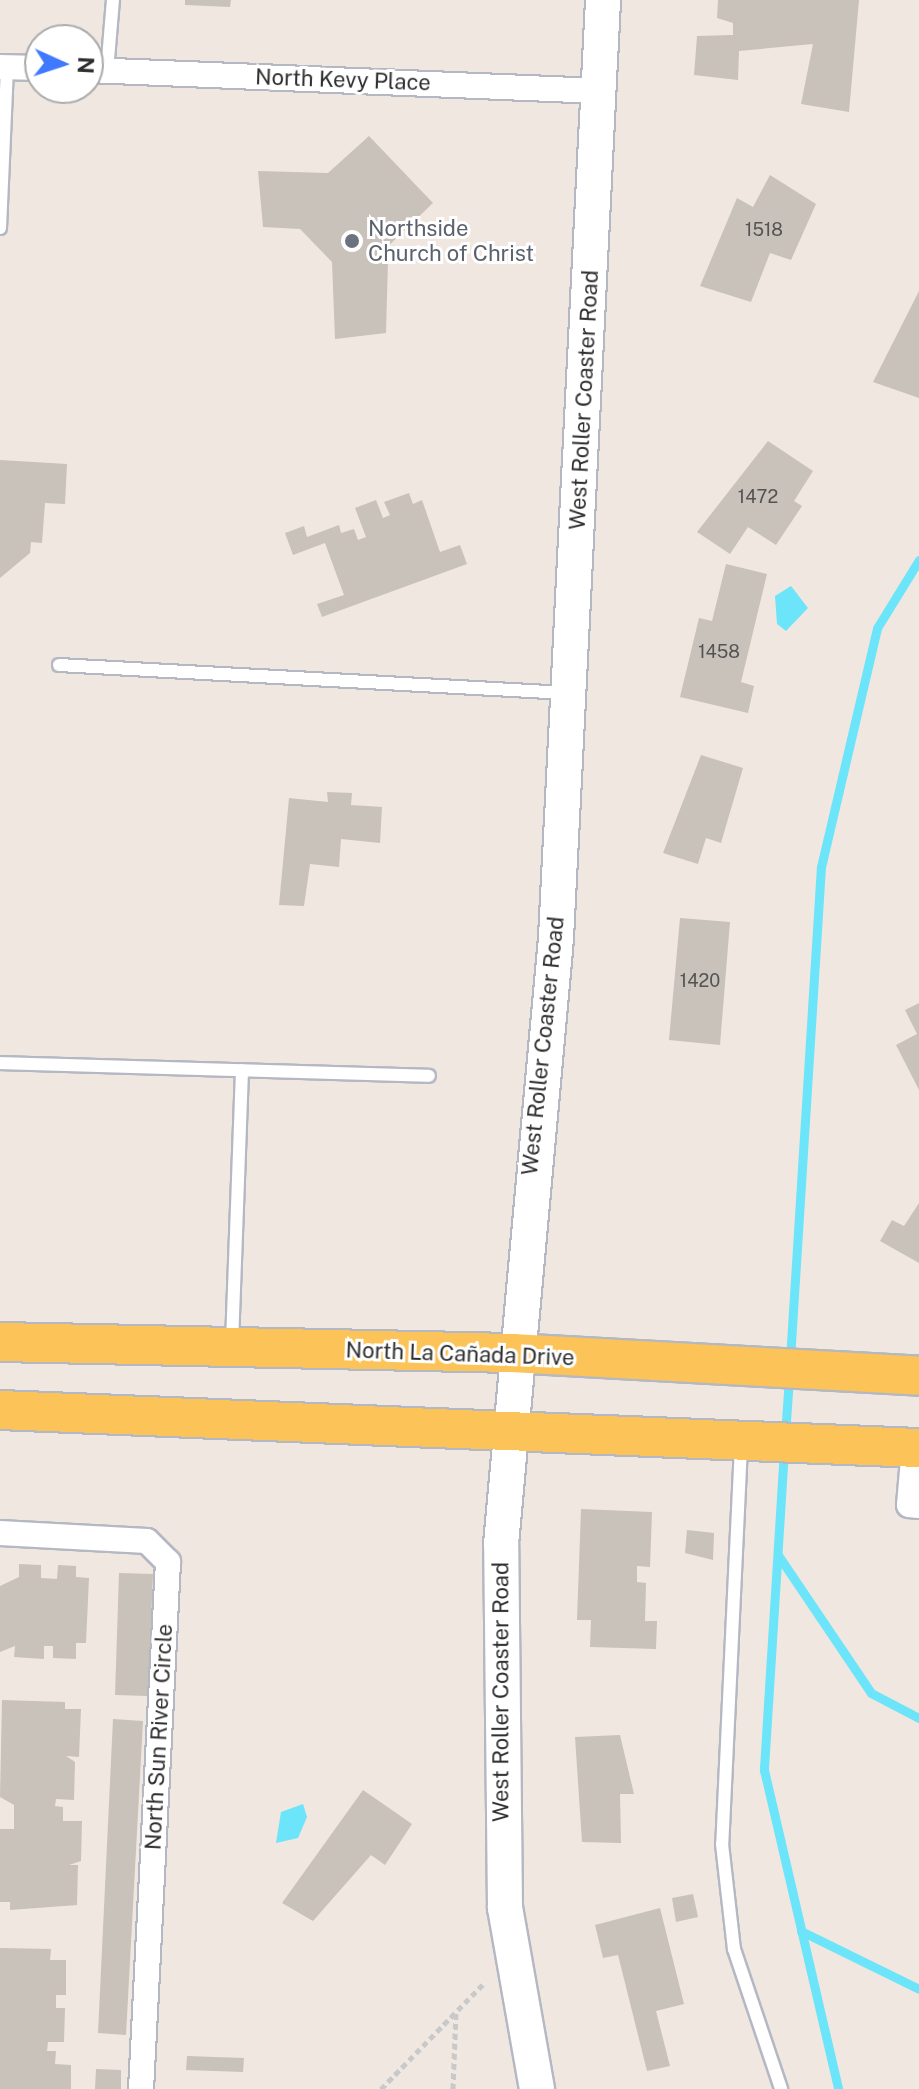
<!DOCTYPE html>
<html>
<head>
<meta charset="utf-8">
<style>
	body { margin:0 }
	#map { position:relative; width:919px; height:2089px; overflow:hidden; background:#f0e7e0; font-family:"Public Sans",sans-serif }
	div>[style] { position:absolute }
	.water>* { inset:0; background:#6ce4f9 }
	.stream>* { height:9px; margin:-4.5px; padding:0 4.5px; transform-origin:4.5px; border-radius:4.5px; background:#6ce4f9 }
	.building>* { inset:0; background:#c8c2bb }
	.path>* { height:5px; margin-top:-2.5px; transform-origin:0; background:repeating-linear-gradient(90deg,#c9c9c9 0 6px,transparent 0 10px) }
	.roads { filter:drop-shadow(2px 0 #b4b8c2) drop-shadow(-2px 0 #b4b8c2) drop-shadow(0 2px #b4b8c2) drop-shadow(0 -2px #b4b8c2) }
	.lane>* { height:12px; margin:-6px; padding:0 6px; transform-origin:6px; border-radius:6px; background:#fff }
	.street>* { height:24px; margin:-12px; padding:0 12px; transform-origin:12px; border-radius:12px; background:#fff }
	.secondary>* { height:34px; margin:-17px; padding:0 17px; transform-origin:17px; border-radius:17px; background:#fff }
	.primary>* { height:38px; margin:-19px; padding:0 19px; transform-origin:19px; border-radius:19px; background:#fcc358 }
	.dots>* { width:22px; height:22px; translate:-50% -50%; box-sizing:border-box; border:4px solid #fff; border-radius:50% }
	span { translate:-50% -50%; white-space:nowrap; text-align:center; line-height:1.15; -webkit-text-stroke:6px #fff; paint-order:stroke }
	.number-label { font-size:18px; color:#545351 }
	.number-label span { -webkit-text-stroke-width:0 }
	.street-label { font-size:22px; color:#2e2e2e }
	.worship-label { font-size:22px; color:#5b616d }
	.left { translate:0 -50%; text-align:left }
	.north { position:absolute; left:24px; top:24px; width:80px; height:80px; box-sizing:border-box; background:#fff; border:2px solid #ababab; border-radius:50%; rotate:93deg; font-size:22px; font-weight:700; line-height:32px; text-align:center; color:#2e2e2e }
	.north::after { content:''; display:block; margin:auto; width:28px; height:36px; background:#3e79ff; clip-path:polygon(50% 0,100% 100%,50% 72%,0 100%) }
</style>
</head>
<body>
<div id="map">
	<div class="water">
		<i style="clip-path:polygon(791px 586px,808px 608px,786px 631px,777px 624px,775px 596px)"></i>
		<i style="clip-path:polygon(303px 1804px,307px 1817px,298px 1838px,276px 1843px,281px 1812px)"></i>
	</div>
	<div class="stream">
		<i style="left:790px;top:1359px;width:493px;rotate:-86.4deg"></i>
		<i style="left:821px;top:867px;width:245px;rotate:-76.8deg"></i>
		<i style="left:877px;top:628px;width:80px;rotate:-58.3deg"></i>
		<i style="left:785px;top:1435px;width:57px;rotate:-86deg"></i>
		<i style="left:784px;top:1450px;width:321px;rotate:93.6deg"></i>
		<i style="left:764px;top:1770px;width:327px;rotate:76.9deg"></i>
		<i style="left:778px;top:1555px;width:166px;rotate:56deg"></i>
		<i style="left:871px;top:1693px;width:54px;rotate:27.5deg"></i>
		<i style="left:801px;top:1931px;width:131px;rotate:26.2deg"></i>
	</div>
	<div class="building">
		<i style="clip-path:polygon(185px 0,231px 0,230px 7px,185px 5px)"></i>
		<i style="clip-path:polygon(718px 0,859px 0,849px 112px,801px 104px,813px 44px,739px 51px,738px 80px,694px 75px,697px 36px,733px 35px,733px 23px,717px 18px)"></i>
		<i style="clip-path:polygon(369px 136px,433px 203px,380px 254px,388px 260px,386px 333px,335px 339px,332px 262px,300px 229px,263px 227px,258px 171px,328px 173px)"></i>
		<i style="clip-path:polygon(770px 175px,816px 204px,791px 260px,770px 253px,751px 302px,700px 286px,737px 198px,753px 207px)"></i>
		<i style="clip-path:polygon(919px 291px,919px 398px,873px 382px)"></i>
		<i style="clip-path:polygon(768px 441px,813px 471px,794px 501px,802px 506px,776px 545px,748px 527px,730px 554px,697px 532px)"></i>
		<i style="clip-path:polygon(0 460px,67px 464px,65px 504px,45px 503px,42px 543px,31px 542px,30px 553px,0 578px)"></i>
		<i style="clip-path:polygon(409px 493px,413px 504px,422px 500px,440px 552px,460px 545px,467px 564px,322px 617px,317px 604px,344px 595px,325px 543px,293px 555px,285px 533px,304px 526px,307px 537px,339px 525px,341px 533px,354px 529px,358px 540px,366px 537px,355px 508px,376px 500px,383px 518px,390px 515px,384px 502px)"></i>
		<i style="clip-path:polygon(726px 564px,767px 574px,741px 682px,754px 686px,748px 713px,680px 697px,699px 618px,712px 621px)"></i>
		<i style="clip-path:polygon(701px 755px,743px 768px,721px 843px,706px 838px,698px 864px,663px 853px)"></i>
		<i style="clip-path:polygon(327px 792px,352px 793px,351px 805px,382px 807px,380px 843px,341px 839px,339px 867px,310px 864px,304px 906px,279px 905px,289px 798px,328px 802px)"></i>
		<i style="clip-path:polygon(680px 918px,730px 922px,720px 1045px,669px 1040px)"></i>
		<i style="clip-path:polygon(919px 1003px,919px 1090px,896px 1045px,917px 1034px,905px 1010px)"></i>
		<i style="clip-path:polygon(919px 1203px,919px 1263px,880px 1241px,892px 1220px,904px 1226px)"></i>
		<i style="clip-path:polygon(581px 1509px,652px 1512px,650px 1567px,637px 1566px,637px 1582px,646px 1583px,645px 1621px,657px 1621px,656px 1649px,590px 1647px,591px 1620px,577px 1620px)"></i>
		<i style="clip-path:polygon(687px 1530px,714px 1533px,713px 1560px,685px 1553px)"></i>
		<i style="clip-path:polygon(19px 1564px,41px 1565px,41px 1578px,57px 1579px,58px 1565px,76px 1566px,76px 1577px,89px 1578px,86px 1643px,76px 1643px,76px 1659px,53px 1658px,53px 1646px,44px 1646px,44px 1659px,14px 1657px,15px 1646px,0 1652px,0 1586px,19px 1577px)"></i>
		<i style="clip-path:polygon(119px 1573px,153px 1574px,148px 1696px,115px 1695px)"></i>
		<i style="clip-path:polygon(2px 1700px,65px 1702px,65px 1709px,81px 1709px,79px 1757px,66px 1756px,75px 1762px,74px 1800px,56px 1799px,55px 1806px,63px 1807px,63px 1821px,82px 1821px,81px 1861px,69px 1865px,78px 1865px,77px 1905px,10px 1910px,10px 1902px,0 1902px,0 1829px,14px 1829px,14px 1805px,0 1797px)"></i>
		<i style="clip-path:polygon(113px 1719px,143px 1721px,126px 2035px,98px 2033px)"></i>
		<i style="clip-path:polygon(620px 1735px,634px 1794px,620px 1794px,621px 1843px,582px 1842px,575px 1737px)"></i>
		<i style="clip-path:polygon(363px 1790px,412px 1824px,385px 1865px,371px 1855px,313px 1921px,282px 1903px)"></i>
		<i style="clip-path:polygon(693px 1894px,698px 1917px,676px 1922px,672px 1898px)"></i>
		<i style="clip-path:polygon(660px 1908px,684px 2004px,656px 2011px,670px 2066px,647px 2071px,618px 1955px,603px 1958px,595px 1925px)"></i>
		<i style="clip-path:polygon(0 1948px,51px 1949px,50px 1960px,66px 1960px,66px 1995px,56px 1995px,56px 2008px,65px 2008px,64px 2042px,48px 2042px,47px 2051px,56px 2051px,55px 2064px,71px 2065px,71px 2089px,0 2089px)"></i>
		<i style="clip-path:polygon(187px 2056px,244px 2058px,243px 2072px,186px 2070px)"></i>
		<i style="clip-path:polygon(96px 2069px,121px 2070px,121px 2089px,95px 2089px)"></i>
	</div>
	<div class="path">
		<i style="left:381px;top:2089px;width:149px;rotate:-45.8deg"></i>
		<i style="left:453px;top:2089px;width:79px;rotate:-87.8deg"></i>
	</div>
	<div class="roads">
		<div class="lane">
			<i style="left:107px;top:71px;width:71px;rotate:-85.2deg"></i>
			<i style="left:0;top:228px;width:161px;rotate:-87.5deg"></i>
			<i style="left:59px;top:665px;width:508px;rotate:3.16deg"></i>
			<i style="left:0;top:1063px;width:429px;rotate:1.7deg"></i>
			<i style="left:232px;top:1343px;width:273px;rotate:-87.9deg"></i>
			<i style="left:741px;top:1446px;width:398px;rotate:92.7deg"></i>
			<i style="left:722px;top:1844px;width:106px;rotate:83.5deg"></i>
			<i style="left:734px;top:1949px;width:148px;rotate:71.4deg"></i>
		</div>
		<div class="street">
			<i style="left:0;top:67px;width:40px;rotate:1.4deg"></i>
			<i style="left:88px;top:70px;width:511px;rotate:2.35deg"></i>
			<i style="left:914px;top:1447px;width:58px;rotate:94.9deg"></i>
			<i style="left:909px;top:1505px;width:10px;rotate:6deg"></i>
			<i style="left:0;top:1533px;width:147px;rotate:3.1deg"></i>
			<i style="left:147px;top:1541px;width:30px;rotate:45deg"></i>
			<i style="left:168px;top:1562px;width:528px;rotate:92.93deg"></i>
		</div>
		<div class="secondary">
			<i style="left:537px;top:2089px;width:184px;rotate:-100deg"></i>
			<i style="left:505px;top:1908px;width:364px;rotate:-90.6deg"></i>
			<i style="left:501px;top:1544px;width:608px;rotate:-84.81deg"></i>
			<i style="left:556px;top:938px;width:939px;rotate:-87.13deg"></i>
		</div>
		<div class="primary">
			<i style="left:0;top:1342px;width:513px;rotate:1.23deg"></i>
			<i style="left:513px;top:1353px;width:407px;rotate:3.2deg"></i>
			<i style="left:0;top:1410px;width:920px;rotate:2.37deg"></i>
		</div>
	</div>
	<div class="dots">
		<i style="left:352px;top:241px;background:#6b7280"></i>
	</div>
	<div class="number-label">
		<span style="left:764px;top:230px">1518</span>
		<span style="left:758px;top:497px">1472</span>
		<span style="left:719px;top:652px">1458</span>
		<span style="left:700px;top:981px">1420</span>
	</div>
	<div class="street-label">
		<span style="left:343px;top:80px;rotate:2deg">North Kevy Place</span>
		<span style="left:584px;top:400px;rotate:-87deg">West Roller Coaster Road</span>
		<span style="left:543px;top:1046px;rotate:-84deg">West Roller Coaster Road</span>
		<span style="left:460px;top:1354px;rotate:2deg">North La Cañada Drive</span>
		<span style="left:501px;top:1692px;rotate:-90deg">West Roller Coaster Road</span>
		<span style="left:159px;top:1737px;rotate:-87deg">North Sun River Circle</span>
	</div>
	<div class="worship-label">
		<span class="left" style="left:368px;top:241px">Northside<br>Church of Christ</span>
	</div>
	<div class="north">N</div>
</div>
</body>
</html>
